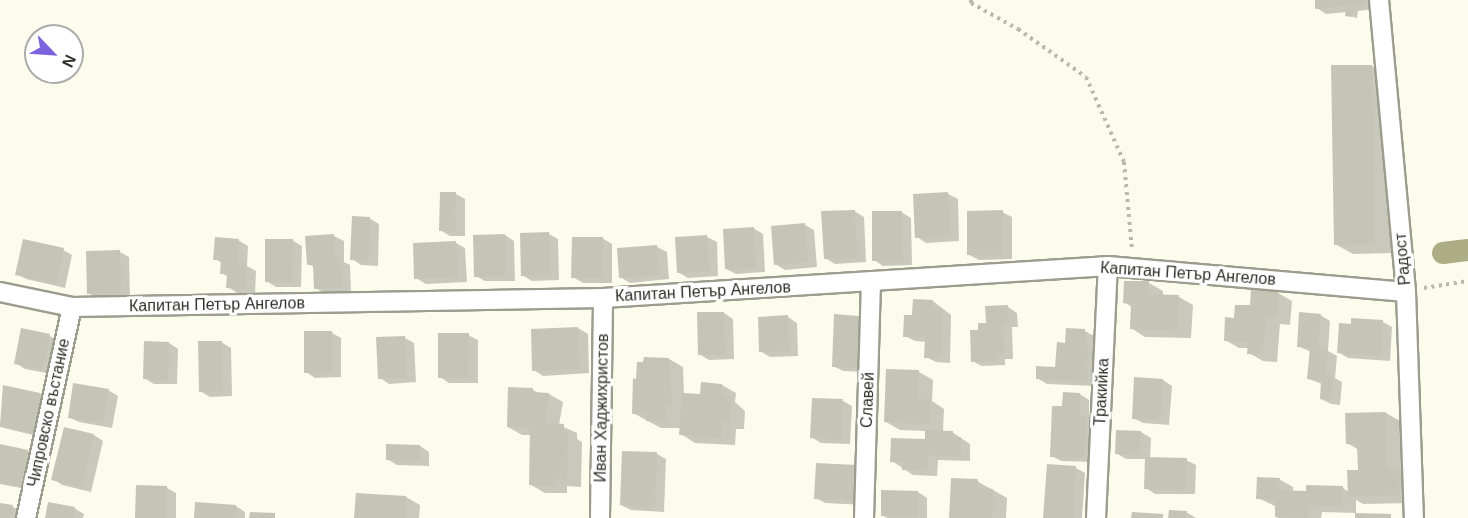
<!DOCTYPE html>
<html>
<head>
<meta charset="utf-8">
<style>
	body { margin:0 }
	#map { position:relative; width:1468px; height:518px; overflow:hidden; background:#fbfcec; font-family:Arial,sans-serif }
	div>[style] { position:absolute }
	.shadow>* { inset:0; background:#0003 }
	.canal>* { height:22px; margin:-11px; padding:0 11px; transform-origin:11px; border-radius:11px; background:#acad84 }
	.building>* { inset:0; background:#c4c5b5 }
	.path>* { height:4px; margin-top:-2px; transform-origin:0; background:repeating-linear-gradient(90deg,#b8b9ac 0 3px,transparent 0 7.5px) }
	.roads { filter:drop-shadow(2px 0 #9c9d8e) drop-shadow(-2px 0 #9c9d8e) drop-shadow(0 2px #9c9d8e) drop-shadow(0 -2px #9c9d8e) }
	.minor>* { height:18px; margin:-9px; padding:0 9px; transform-origin:9px; border-radius:9px; background:#fff }
	span { translate:-50% -50%; white-space:nowrap; text-align:center; line-height:1.15; -webkit-text-stroke:6px #fff; paint-order:stroke }
	.street-label { font-size:16px; color:#30302a }
	.north { position:absolute; left:24px; top:24px; width:60px; height:60px; box-sizing:border-box; background:#fff; border:2px solid #acacaa; border-radius:50%; rotate:115deg; font-size:16px; font-weight:700; line-height:24px; text-align:center; color:#30302a }
	.north::after { content:''; display:block; margin:auto; width:21px; height:27px; background:#7c62dd; clip-path:polygon(50% 0,100% 100%,50% 72%,0 100%) }
</style>
</head>
<body>
<div id="map">
	<div class="shadow">
		<i style="clip-path:polygon(1317px 0,1370px 0,1374px 9px,1358px 11px,1357px 18px,1347px 15px,1347px 12px,1326px 14px,1317px 8px)"></i>
		<i style="clip-path:polygon(1372px 66px,1389px 76px,1392px 253px,1353px 254px,1335px 244px)"></i>
		<i style="clip-path:polygon(456px 194px,465px 199px,465px 236px,450px 236px,440px 230px)"></i>
		<i style="clip-path:polygon(948px 194px,958px 199px,959px 241px,926px 243px,917px 237px)"></i>
		<i style="clip-path:polygon(854px 211px,864px 217px,866px 262px,835px 264px,825px 258px)"></i>
		<i style="clip-path:polygon(901px 212px,911px 218px,912px 265px,883px 266px,874px 260px)"></i>
		<i style="clip-path:polygon(1002px 212px,1012px 217px,1012px 259px,979px 260px,969px 255px)"></i>
		<i style="clip-path:polygon(369px 218px,379px 224px,378px 266px,361px 265px,352px 259px)"></i>
		<i style="clip-path:polygon(805px 225px,814px 230px,817px 267px,785px 270px,775px 264px)"></i>
		<i style="clip-path:polygon(753px 228px,763px 234px,765px 272px,736px 274px,726px 269px)"></i>
		<i style="clip-path:polygon(549px 234px,558px 239px,559px 280px,532px 281px,522px 275px)"></i>
		<i style="clip-path:polygon(505px 235px,514px 241px,515px 281px,485px 281px,476px 276px)"></i>
		<i style="clip-path:polygon(334px 236px,344px 241px,344px 262px,350px 265px,351px 292px,325px 293px,315px 288px,314px 267px,308px 264px)"></i>
		<i style="clip-path:polygon(707px 237px,717px 242px,718px 276px,688px 278px,678px 272px,677px 238px)"></i>
		<i style="clip-path:polygon(602px 238px,612px 244px,612px 283px,583px 283px,573px 277px)"></i>
		<i style="clip-path:polygon(238px 240px,248px 246px,247px 266px,256px 271px,255px 294px,237px 293px,228px 287px,228px 277px,222px 273px,222px 263px,215px 259px)"></i>
		<i style="clip-path:polygon(292px 240px,302px 246px,301px 287px,276px 287px,266px 281px)"></i>
		<i style="clip-path:polygon(456px 243px,465px 248px,467px 282px,426px 284px,416px 278px)"></i>
		<i style="clip-path:polygon(657px 247px,667px 252px,669px 279px,630px 283px,620px 277px)"></i>
		<i style="clip-path:polygon(63px 250px,72px 255px,65px 288px,26px 279px,17px 274px)"></i>
		<i style="clip-path:polygon(120px 252px,129px 257px,130px 298px,98px 298px,88px 293px)"></i>
		<i style="clip-path:polygon(1149px 283px,1163px 291px,1163px 296px,1179px 297px,1193px 305px,1191px 338px,1145px 337px,1131px 328px,1132px 307px,1125px 303px)"></i>
		<i style="clip-path:polygon(1278px 293px,1292px 301px,1290px 325px,1280px 324px,1277px 362px,1263px 361px,1249px 353px,1249px 348px,1239px 348px,1225px 340px,1235px 319px,1251px 307px)"></i>
		<i style="clip-path:polygon(915px 301px,933px 301px,951px 315px,950px 363px,936px 362px,926px 357px,926px 342px,915px 341px,905px 336px,914px 316px)"></i>
		<i style="clip-path:polygon(1008px 307px,1017px 313px,1018px 327px,1012px 327px,1013px 359px,1005px 359px,1005px 365px,982px 366px,972px 361px,980px 331px)"></i>
		<i style="clip-path:polygon(724px 313px,733px 319px,734px 359px,709px 360px,699px 354px)"></i>
		<i style="clip-path:polygon(1320px 315px,1330px 321px,1328px 351px,1337px 356px,1335px 378px,1342px 382px,1340px 405px,1331px 404px,1321px 399px,1322px 384px,1309px 379px,1311px 352px,1298px 346px)"></i>
		<i style="clip-path:polygon(788px 317px,797px 323px,798px 356px,770px 357px,760px 351px)"></i>
		<i style="clip-path:polygon(859px 317px,868px 322px,866px 372px,843px 371px,833px 366px)"></i>
		<i style="clip-path:polygon(1353px 320px,1383px 322px,1392px 327px,1390px 361px,1348px 358px,1338px 352px)"></i>
		<i style="clip-path:polygon(578px 328px,588px 334px,589px 373px,543px 376px,534px 370px)"></i>
		<i style="clip-path:polygon(1085px 331px,1094px 336px,1094px 350px,1098px 352px,1096px 386px,1047px 384px,1037px 378px,1057px 368px,1066px 344px)"></i>
		<i style="clip-path:polygon(332px 333px,341px 338px,341px 377px,315px 378px,306px 372px)"></i>
		<i style="clip-path:polygon(468px 335px,478px 340px,478px 383px,449px 383px,440px 377px)"></i>
		<i style="clip-path:polygon(49px 336px,59px 341px,52px 374px,25px 369px,16px 363px)"></i>
		<i style="clip-path:polygon(405px 338px,414px 343px,416px 382px,389px 384px,380px 378px)"></i>
		<i style="clip-path:polygon(221px 342px,231px 348px,232px 396px,210px 397px,200px 391px)"></i>
		<i style="clip-path:polygon(169px 343px,178px 349px,177px 384px,154px 384px,144px 378px)"></i>
		<i style="clip-path:polygon(669px 359px,683px 367px,684px 395px,701px 396px,722px 385px,736px 393px,735px 402px,745px 411px,744px 429px,736px 429px,735px 445px,695px 443px,681px 434px,681px 428px,661px 428px,633px 413px,638px 380px)"></i>
		<i style="clip-path:polygon(919px 372px,933px 380px,932px 401px,944px 409px,943px 432px,952px 432px,970px 444px,970px 461px,938px 460px,937px 476px,913px 475px,892px 461px,926px 441px,926px 431px,900px 430px,886px 422px)"></i>
		<i style="clip-path:polygon(1163px 380px,1172px 386px,1169px 425px,1143px 423px,1133px 418px)"></i>
		<i style="clip-path:polygon(4px 387px,40px 394px,49px 400px,41px 437px,0 427px)"></i>
		<i style="clip-path:polygon(108px 390px,118px 396px,112px 428px,79px 422px,69px 417px)"></i>
		<i style="clip-path:polygon(533px 390px,540px 394px,549px 394px,563px 402px,559px 425px,577px 433px,577px 439px,582px 442px,581px 487px,567px 486px,567px 493px,545px 493px,531px 485px,532px 435px,522px 435px,508px 427px)"></i>
		<i style="clip-path:polygon(1080px 394px,1089px 400px,1089px 420px,1095px 423px,1093px 462px,1061px 461px,1052px 456px,1063px 408px)"></i>
		<i style="clip-path:polygon(843px 401px,852px 406px,850px 444px,821px 443px,811px 437px)"></i>
		<i style="clip-path:polygon(1386px 413px,1400px 421px,1401px 472px,1413px 479px,1413px 503px,1363px 504px,1356px 500px,1356px 513px,1322px 512px,1321px 518px,1279px 518px,1276px 517px,1277px 507px,1258px 498px,1279px 479px,1293px 487px,1293px 492px,1343px 488px,1349px 492px,1360px 472px,1359px 450px,1347px 443px)"></i>
		<i style="clip-path:polygon(1117px 432px,1141px 432px,1151px 438px,1150px 459px,1186px 460px,1196px 465px,1195px 494px,1155px 494px,1146px 488px,1147px 459px,1126px 459px,1116px 453px)"></i>
		<i style="clip-path:polygon(94px 435px,103px 441px,91px 492px,62px 485px,53px 479px)"></i>
		<i style="clip-path:polygon(0 445px,28px 451px,37px 457px,31px 490px,0 484px)"></i>
		<i style="clip-path:polygon(420px 446px,429px 452px,429px 466px,397px 465px,387px 459px)"></i>
		<i style="clip-path:polygon(657px 454px,666px 459px,664px 512px,631px 510px,621px 505px)"></i>
		<i style="clip-path:polygon(1048px 465px,1076px 468px,1085px 473px,1082px 518px,1044px 518px)"></i>
		<i style="clip-path:polygon(856px 466px,865px 472px,864px 505px,825px 503px,816px 498px)"></i>
		<i style="clip-path:polygon(977px 481px,1007px 498px,1006px 518px,951px 518px)"></i>
		<i style="clip-path:polygon(167px 488px,176px 493px,176px 518px,137px 518px)"></i>
		<i style="clip-path:polygon(918px 492px,927px 498px,927px 518px,887px 518px,882px 515px)"></i>
		<i style="clip-path:polygon(357px 494px,406px 497px,420px 505px,419px 518px,356px 518px)"></i>
		<i style="clip-path:polygon(0 504px,13px 507px,22px 512px,21px 518px,0 518px)"></i>
		<i style="clip-path:polygon(236px 506px,245px 512px,245px 518px,196px 518px)"></i>
		<i style="clip-path:polygon(74px 508px,84px 514px,83px 518px,47px 518px)"></i>
		<i style="clip-path:polygon(1186px 512px,1196px 518px,1170px 518px)"></i>
	</div>
	<div class="canal">
		<i style="left:1443px;top:253px;width:25px;rotate:-7deg"></i>
	</div>
	<div class="building">
		<i style="clip-path:polygon(1315px 0,1365px 0,1366px 4px,1315px 9px)"></i>
		<i style="clip-path:polygon(1346px 7px,1354px 9px,1352px 17px,1345px 16px)"></i>
		<i style="clip-path:polygon(1331px 65px,1372px 65px,1375px 244px,1334px 245px)"></i>
		<i style="clip-path:polygon(440px 192px,456px 192px,455px 231px,439px 231px)"></i>
		<i style="clip-path:polygon(948px 192px,950px 236px,915px 238px,913px 194px)"></i>
		<i style="clip-path:polygon(855px 210px,857px 258px,824px 259px,821px 211px)"></i>
		<i style="clip-path:polygon(1003px 210px,1003px 255px,967px 255px,967px 211px)"></i>
		<i style="clip-path:polygon(872px 211px,902px 211px,903px 261px,872px 261px)"></i>
		<i style="clip-path:polygon(352px 216px,370px 217px,368px 261px,350px 260px)"></i>
		<i style="clip-path:polygon(805px 223px,808px 262px,774px 265px,771px 226px)"></i>
		<i style="clip-path:polygon(754px 227px,756px 268px,725px 269px,723px 229px)"></i>
		<i style="clip-path:polygon(549px 232px,550px 275px,521px 276px,520px 233px)"></i>
		<i style="clip-path:polygon(334px 234px,335px 258px,340px 258px,342px 287px,314px 289px,313px 264px,307px 265px,305px 236px)"></i>
		<i style="clip-path:polygon(505px 234px,506px 276px,474px 277px,473px 235px)"></i>
		<i style="clip-path:polygon(707px 235px,709px 272px,677px 273px,675px 237px)"></i>
		<i style="clip-path:polygon(215px 237px,239px 239px,238px 263px,247px 264px,245px 289px,226px 288px,227px 274px,220px 274px,221px 260px,213px 260px)"></i>
		<i style="clip-path:polygon(572px 237px,603px 237px,603px 278px,571px 278px)"></i>
		<i style="clip-path:polygon(23px 239px,64px 248px,56px 284px,15px 275px)"></i>
		<i style="clip-path:polygon(265px 239px,293px 239px,292px 283px,265px 282px)"></i>
		<i style="clip-path:polygon(456px 241px,458px 277px,414px 279px,413px 243px)"></i>
		<i style="clip-path:polygon(657px 245px,660px 275px,619px 278px,617px 248px)"></i>
		<i style="clip-path:polygon(120px 250px,121px 293px,87px 294px,86px 251px)"></i>
		<i style="clip-path:polygon(1124px 281px,1149px 281px,1149px 294px,1179px 295px,1178px 331px,1130px 329px,1131px 304px,1123px 303px)"></i>
		<i style="clip-path:polygon(1251px 290px,1279px 291px,1277px 318px,1266px 317px,1263px 355px,1247px 354px,1248px 342px,1224px 341px,1225px 317px,1234px 318px,1235px 305px,1250px 305px)"></i>
		<i style="clip-path:polygon(913px 299px,933px 300px,933px 308px,942px 308px,941px 358px,924px 358px,925px 337px,903px 337px,904px 315px,912px 315px)"></i>
		<i style="clip-path:polygon(1008px 305px,1009px 322px,1003px 322px,1004px 354px,996px 354px,996px 361px,971px 362px,970px 330px,978px 330px,978px 323px,986px 323px,985px 306px)"></i>
		<i style="clip-path:polygon(697px 312px,724px 312px,725px 355px,698px 355px)"></i>
		<i style="clip-path:polygon(1299px 312px,1321px 314px,1318px 348px,1328px 349px,1326px 374px,1333px 375px,1331px 400px,1320px 399px,1321px 381px,1307px 379px,1310px 348px,1297px 347px)"></i>
		<i style="clip-path:polygon(834px 314px,859px 316px,857px 368px,832px 367px)"></i>
		<i style="clip-path:polygon(788px 315px,789px 351px,759px 352px,758px 317px)"></i>
		<i style="clip-path:polygon(1351px 318px,1383px 320px,1381px 356px,1337px 353px,1339px 323px,1351px 324px)"></i>
		<i style="clip-path:polygon(578px 327px,580px 369px,532px 371px,531px 329px)"></i>
		<i style="clip-path:polygon(21px 328px,50px 334px,43px 370px,14px 364px)"></i>
		<i style="clip-path:polygon(1066px 328px,1085px 329px,1085px 345px,1088px 345px,1087px 381px,1036px 379px,1036px 366px,1055px 367px,1057px 342px,1065px 343px)"></i>
		<i style="clip-path:polygon(304px 331px,332px 331px,332px 373px,304px 373px)"></i>
		<i style="clip-path:polygon(438px 333px,469px 333px,468px 378px,438px 378px)"></i>
		<i style="clip-path:polygon(405px 336px,407px 378px,378px 379px,376px 337px)"></i>
		<i style="clip-path:polygon(144px 341px,169px 342px,168px 380px,143px 379px)"></i>
		<i style="clip-path:polygon(198px 341px,222px 341px,223px 392px,199px 392px)"></i>
		<i style="clip-path:polygon(644px 357px,669px 358px,672px 405px,667px 405px,666px 421px,646px 421px,646px 414px,632px 414px,633px 378px,636px 379px,637px 362px,643px 362px)"></i>
		<i style="clip-path:polygon(886px 369px,919px 370px,918px 399px,931px 399px,930px 424px,884px 422px)"></i>
		<i style="clip-path:polygon(1134px 377px,1163px 379px,1160px 420px,1132px 419px)"></i>
		<i style="clip-path:polygon(701px 382px,722px 384px,721px 396px,727px 396px,727px 401px,732px 401px,730px 422px,723px 421px,721px 438px,679px 435px,682px 393px,700px 394px)"></i>
		<i style="clip-path:polygon(73px 383px,109px 389px,103px 423px,68px 418px)"></i>
		<i style="clip-path:polygon(3px 385px,40px 393px,32px 433px,0 426px)"></i>
		<i style="clip-path:polygon(508px 387px,533px 388px,533px 392px,549px 393px,545px 423px,564px 424px,564px 432px,568px 432px,567px 480px,553px 479px,553px 486px,529px 485px,530px 428px,507px 427px)"></i>
		<i style="clip-path:polygon(1063px 392px,1080px 393px,1080px 416px,1086px 416px,1084px 458px,1050px 457px,1052px 406px,1062px 406px)"></i>
		<i style="clip-path:polygon(812px 398px,843px 399px,841px 440px,810px 438px)"></i>
		<i style="clip-path:polygon(1386px 412px,1387px 469px,1399px 469px,1400px 495px,1348px 497px,1347px 470px,1358px 470px,1357px 444px,1346px 444px,1345px 413px)"></i>
		<i style="clip-path:polygon(64px 427px,94px 434px,82px 487px,51px 480px)"></i>
		<i style="clip-path:polygon(925px 430px,953px 431px,953px 437px,961px 437px,961px 457px,928px 455px,928px 471px,902px 470px,902px 462px,890px 462px,891px 438px,925px 439px)"></i>
		<i style="clip-path:polygon(1116px 430px,1141px 431px,1140px 455px,1115px 454px)"></i>
		<i style="clip-path:polygon(0 444px,28px 450px,21px 486px,0 482px)"></i>
		<i style="clip-path:polygon(386px 444px,420px 445px,420px 461px,386px 460px)"></i>
		<i style="clip-path:polygon(622px 451px,657px 452px,655px 507px,620px 505px)"></i>
		<i style="clip-path:polygon(1145px 457px,1187px 458px,1186px 490px,1144px 489px)"></i>
		<i style="clip-path:polygon(816px 463px,856px 465px,855px 500px,814px 499px)"></i>
		<i style="clip-path:polygon(1047px 464px,1076px 466px,1073px 518px,1043px 518px)"></i>
		<i style="clip-path:polygon(1257px 477px,1280px 478px,1279px 490px,1306px 491px,1306px 485px,1343px 486px,1342px 506px,1308px 505px,1308px 518px,1275px 517px,1275px 500px,1256px 499px)"></i>
		<i style="clip-path:polygon(951px 478px,978px 479px,977px 488px,993px 489px,992px 518px,949px 518px)"></i>
		<i style="clip-path:polygon(136px 485px,167px 486px,166px 518px,135px 518px)"></i>
		<i style="clip-path:polygon(881px 490px,918px 491px,918px 517px,881px 516px)"></i>
		<i style="clip-path:polygon(356px 493px,406px 496px,405px 518px,354px 518px)"></i>
		<i style="clip-path:polygon(48px 502px,75px 507px,73px 518px,45px 518px)"></i>
		<i style="clip-path:polygon(195px 502px,236px 505px,235px 518px,194px 518px)"></i>
		<i style="clip-path:polygon(0 503px,13px 505px,11px 518px,0 518px)"></i>
		<i style="clip-path:polygon(1169px 510px,1187px 511px,1187px 518px,1168px 518px)"></i>
		<i style="clip-path:polygon(250px 512px,275px 513px,275px 518px,249px 518px)"></i>
		<i style="clip-path:polygon(1132px 512px,1163px 514px,1163px 518px,1131px 518px)"></i>
		<i style="clip-path:polygon(1355px 513px,1391px 514px,1391px 518px,1355px 518px)"></i>
	</div>
	<div class="path">
		<i style="left:971px;top:0;width:3px;rotate:90deg"></i>
		<i style="left:971px;top:3px;width:54px;rotate:29deg"></i>
		<i style="left:1018px;top:29px;width:83px;rotate:35.2deg"></i>
		<i style="left:1086px;top:77px;width:93px;rotate:65.9deg"></i>
		<i style="left:1124px;top:162px;width:88px;rotate:84.8deg"></i>
		<i style="left:1424px;top:288px;width:45px;rotate:-9deg"></i>
	</div>
	<div class="roads">
		<div class="minor">
			<i style="left:1379px;top:0;width:293px;rotate:84.7deg"></i>
			<i style="left:1406px;top:292px;width:226px;rotate:88deg"></i>
			<i style="left:0;top:292px;width:74px;rotate:11.8deg"></i>
			<i style="left:72px;top:307px;width:531px;rotate:-0.97deg"></i>
			<i style="left:603px;top:298px;width:506px;rotate:-3.63deg"></i>
			<i style="left:1108px;top:266px;width:299px;rotate:5deg"></i>
			<i style="left:26px;top:518px;width:216px;rotate:-77.7deg"></i>
			<i style="left:600px;top:518px;width:220px;rotate:-89.2deg"></i>
			<i style="left:864px;top:518px;width:236px;rotate:-88.3deg"></i>
			<i style="left:1096px;top:518px;width:252px;rotate:-87.3deg"></i>
		</div>
	</div>
	<div class="street-label">
		<span style="left:1403px;top:259px;rotate:-95deg">Радост</span>
		<span style="left:1188px;top:274px;rotate:4deg">Капитан Петър Ангелов</span>
		<span style="left:703px;top:292px;rotate:-3deg">Капитан Петър Ангелов</span>
		<span style="left:217px;top:305px;rotate:-1deg">Капитан Петър Ангелов</span>
		<span style="left:1102px;top:392px;rotate:-87deg">Тракийка</span>
		<span style="left:868px;top:400px;rotate:-88deg">Славей</span>
		<span style="left:602px;top:408px;rotate:-89deg">Иван Хаджихристов</span>
		<span style="left:49px;top:413px;rotate:-78deg">Чипровско въстание</span>
	</div>
	<div class="north">N</div>
</div>
</body>
</html>
